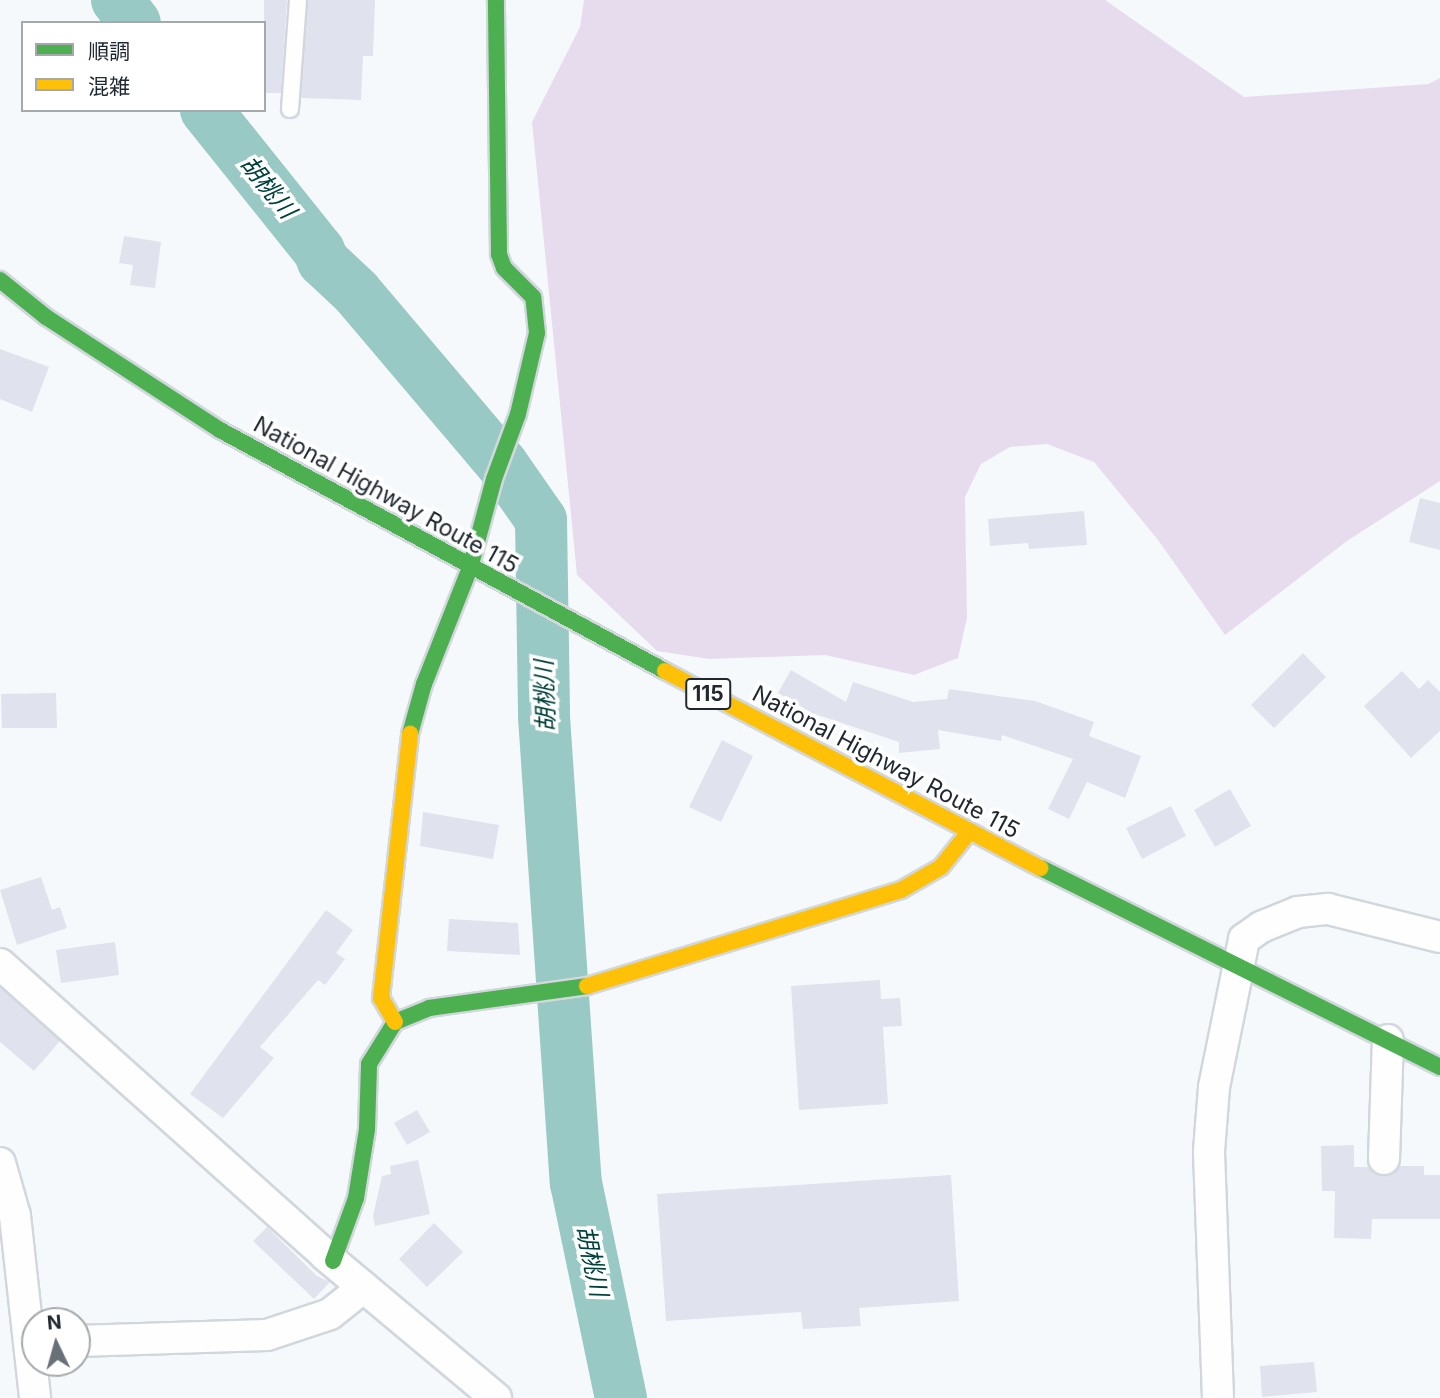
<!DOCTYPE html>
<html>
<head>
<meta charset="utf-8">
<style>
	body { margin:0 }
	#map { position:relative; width:1440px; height:1398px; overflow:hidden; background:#f6f9fc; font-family:Inter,"Noto Sans JP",sans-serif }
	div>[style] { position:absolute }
	.green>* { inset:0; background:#e7dcee }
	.river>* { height:52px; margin:-26px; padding:0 26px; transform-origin:26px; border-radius:26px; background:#99c9c5 }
	.building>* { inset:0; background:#e0e2ed }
	.roads { filter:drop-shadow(2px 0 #d1d7dd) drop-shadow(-2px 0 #d1d7dd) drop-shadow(0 2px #d1d7dd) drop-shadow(0 -2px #d1d7dd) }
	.lane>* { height:16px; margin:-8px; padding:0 8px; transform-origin:8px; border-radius:8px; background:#fefeff }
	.street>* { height:30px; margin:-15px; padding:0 15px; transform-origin:15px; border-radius:15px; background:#fefeff }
	.fast>* { height:16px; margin:-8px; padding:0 8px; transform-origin:8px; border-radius:8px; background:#4caf50 }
	.slow>* { height:16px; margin:-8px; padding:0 8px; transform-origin:8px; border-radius:8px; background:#ffc107 }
	span { translate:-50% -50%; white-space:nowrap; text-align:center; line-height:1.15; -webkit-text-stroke:7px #fff; paint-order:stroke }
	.shield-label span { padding:2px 5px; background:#fff; border:2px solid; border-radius:5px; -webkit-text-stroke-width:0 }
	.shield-label { font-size:21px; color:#1f2730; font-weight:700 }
	.street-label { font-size:23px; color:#1f2730 }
	.water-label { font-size:24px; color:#00413d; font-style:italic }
	.legend { position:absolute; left:21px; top:21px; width:245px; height:91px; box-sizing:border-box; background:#fff; border:2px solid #a5a9ac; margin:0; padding:9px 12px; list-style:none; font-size:21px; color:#1f2730 }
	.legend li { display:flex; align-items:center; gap:14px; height:35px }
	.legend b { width:35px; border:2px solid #a5a9ac }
	.north { position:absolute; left:21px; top:1307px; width:70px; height:70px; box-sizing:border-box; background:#fff; border:2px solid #a5a9ac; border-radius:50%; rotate:355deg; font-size:19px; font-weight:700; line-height:28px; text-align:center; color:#1f2730 }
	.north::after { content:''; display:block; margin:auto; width:24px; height:32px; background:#6a7077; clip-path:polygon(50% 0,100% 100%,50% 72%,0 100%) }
</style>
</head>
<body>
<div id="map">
	<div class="green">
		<i style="clip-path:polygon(584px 0,1105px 0,1244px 97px,1428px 84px,1440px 78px,1440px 481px,1347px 541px,1225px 635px,1158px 540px,1094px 462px,1047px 444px,1010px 447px,981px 464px,965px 497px,967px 618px,958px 658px,914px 675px,825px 655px,709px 659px,657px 651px,577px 575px,532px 122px,580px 27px)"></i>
	</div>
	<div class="river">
		<i style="left:117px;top:0;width:29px;rotate:52deg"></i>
		<i style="left:206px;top:110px;width:181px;rotate:51.3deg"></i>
		<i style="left:319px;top:251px;width:11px;rotate:68deg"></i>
		<i style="left:323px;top:261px;width:45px;rotate:43.2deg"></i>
		<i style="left:356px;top:292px;width:226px;rotate:49.7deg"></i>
		<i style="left:502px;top:464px;width:68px;rotate:55.1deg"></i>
		<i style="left:541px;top:520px;width:197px;rotate:89.1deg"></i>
		<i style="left:544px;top:717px;width:467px;rotate:86.1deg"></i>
		<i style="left:576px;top:1183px;width:220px;rotate:78.2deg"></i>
	</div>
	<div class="building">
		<i style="clip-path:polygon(264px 0,287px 0,281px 93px,264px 93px)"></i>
		<i style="clip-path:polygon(308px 0,375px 0,373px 56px,363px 56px,361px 100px,301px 98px)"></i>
		<i style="clip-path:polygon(124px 236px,161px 242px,155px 288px,130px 285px,133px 265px,119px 263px)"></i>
		<i style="clip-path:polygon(0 349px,49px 367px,32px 412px,0 399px)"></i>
		<i style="clip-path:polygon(1420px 498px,1440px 503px,1440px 550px,1409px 542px)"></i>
		<i style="clip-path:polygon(1084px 511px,1087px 545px,1029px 549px,1028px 543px,990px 546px,988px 519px)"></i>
		<i style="clip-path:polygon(1303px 653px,1326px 677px,1274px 728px,1251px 705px)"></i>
		<i style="clip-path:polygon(791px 670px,846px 702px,853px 682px,913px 702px,947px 699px,949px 689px,1035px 701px,1094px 722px,1089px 736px,1141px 756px,1125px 798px,1087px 782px,1069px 819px,1048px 809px,1073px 759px,1002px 735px,1001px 741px,938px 730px,940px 749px,899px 753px,899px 742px,812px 713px,778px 693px)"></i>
		<i style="clip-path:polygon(1402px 671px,1419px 689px,1428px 680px,1440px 692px,1440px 731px,1411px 758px,1364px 706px)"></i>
		<i style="clip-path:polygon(56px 693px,57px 728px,2px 728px,1px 694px)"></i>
		<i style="clip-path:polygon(722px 740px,753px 756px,721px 822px,689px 807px)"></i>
		<i style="clip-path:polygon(1230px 789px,1251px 826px,1215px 847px,1194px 810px)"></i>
		<i style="clip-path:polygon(1171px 806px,1186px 836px,1142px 859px,1126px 828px)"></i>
		<i style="clip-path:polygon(423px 812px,499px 825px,493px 859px,420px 846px)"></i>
		<i style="clip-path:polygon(41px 877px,52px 910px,60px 907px,67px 928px,17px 945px,0 890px)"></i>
		<i style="clip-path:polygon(326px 910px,353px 930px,336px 953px,345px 959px,325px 985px,318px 980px,260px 1047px,274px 1058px,223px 1118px,190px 1094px)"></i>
		<i style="clip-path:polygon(449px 919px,518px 923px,520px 955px,447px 951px)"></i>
		<i style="clip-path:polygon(115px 942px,119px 975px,61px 983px,56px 950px)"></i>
		<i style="clip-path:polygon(880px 980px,881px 999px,900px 998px,902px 1026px,883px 1027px,888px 1104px,799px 1110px,791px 986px)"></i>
		<i style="clip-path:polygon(0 987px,60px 1041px,34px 1071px,0 1042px)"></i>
		<i style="clip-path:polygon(417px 1110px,430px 1132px,407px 1145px,394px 1123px)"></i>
		<i style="clip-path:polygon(1354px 1145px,1354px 1167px,1368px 1167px,1375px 1174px,1392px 1175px,1400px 1166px,1424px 1166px,1424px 1175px,1440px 1175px,1440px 1219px,1372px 1219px,1371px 1239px,1334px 1238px,1335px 1191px,1322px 1191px,1321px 1146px)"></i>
		<i style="clip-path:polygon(418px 1160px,430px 1214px,375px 1226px,373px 1216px,382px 1176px,391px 1174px,390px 1166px)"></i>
		<i style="clip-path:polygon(951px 1175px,959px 1301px,859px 1308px,861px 1326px,803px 1329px,801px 1312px,666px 1321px,657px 1194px)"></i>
		<i style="clip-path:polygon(434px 1223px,463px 1252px,427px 1287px,399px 1259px)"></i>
		<i style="clip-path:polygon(267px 1227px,317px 1276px,330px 1282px,314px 1299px,253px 1241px)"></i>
		<i style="clip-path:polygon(1314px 1362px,1317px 1392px,1262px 1397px,1260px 1366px)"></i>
	</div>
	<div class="roads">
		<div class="lane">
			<i style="left:290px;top:109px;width:109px;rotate:-85.8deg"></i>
		</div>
		<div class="street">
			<i style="left:0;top:964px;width:436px;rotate:41.8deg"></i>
			<i style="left:325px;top:1255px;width:223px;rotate:39.9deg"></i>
			<i style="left:1384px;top:1159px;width:119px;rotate:-88.1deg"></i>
			<i style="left:0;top:1163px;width:55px;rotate:74.2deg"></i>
			<i style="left:15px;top:1216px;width:183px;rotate:83.7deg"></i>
			<i style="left:77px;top:1341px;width:190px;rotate:-1.8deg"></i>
			<i style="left:267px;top:1335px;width:66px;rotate:-18.4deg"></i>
			<i style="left:330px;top:1314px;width:43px;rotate:-38.5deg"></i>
			<i style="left:1218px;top:1398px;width:247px;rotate:-92.1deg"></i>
			<i style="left:1209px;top:1151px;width:64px;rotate:-85.5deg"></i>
			<i style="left:1214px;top:1087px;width:151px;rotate:-78.5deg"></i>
			<i style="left:1244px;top:939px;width:21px;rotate:-35deg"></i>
			<i style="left:1261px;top:927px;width:40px;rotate:-22deg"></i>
			<i style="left:1298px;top:912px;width:30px;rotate:-6deg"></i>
			<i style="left:1328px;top:909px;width:115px;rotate:14deg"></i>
		</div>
		<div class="fast">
			<i style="left:0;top:280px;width:59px;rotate:38.8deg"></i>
			<i style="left:46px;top:317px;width:207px;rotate:33deg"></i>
			<i style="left:220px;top:430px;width:506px;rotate:28.44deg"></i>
			<i style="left:410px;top:734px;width:52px;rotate:-74.4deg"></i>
			<i style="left:424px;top:684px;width:125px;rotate:-68.4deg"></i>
			<i style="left:470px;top:568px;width:92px;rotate:-74.9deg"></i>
			<i style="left:494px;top:479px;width:69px;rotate:-69.7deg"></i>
			<i style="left:518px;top:414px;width:83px;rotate:-76.8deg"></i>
			<i style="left:537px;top:333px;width:36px;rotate:-96deg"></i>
			<i style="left:533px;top:297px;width:41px;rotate:-135deg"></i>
			<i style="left:504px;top:268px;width:15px;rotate:-110deg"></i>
			<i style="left:499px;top:254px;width:254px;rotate:-90.7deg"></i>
			<i style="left:1041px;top:868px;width:446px;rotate:26.5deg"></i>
			<i style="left:333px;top:1261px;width:67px;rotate:-69.9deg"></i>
			<i style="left:356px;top:1198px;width:70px;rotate:-80.9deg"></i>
			<i style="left:367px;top:1129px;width:65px;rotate:-88.2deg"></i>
			<i style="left:369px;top:1064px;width:49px;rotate:-58.2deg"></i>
			<i style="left:395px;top:1022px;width:37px;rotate:-22deg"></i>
			<i style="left:429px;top:1008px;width:160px;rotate:-7.9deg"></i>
		</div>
		<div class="slow">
			<i style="left:665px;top:671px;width:424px;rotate:27.7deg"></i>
			<i style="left:587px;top:986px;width:328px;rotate:-17deg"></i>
			<i style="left:901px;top:890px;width:46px;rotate:-29.9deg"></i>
			<i style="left:941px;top:867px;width:45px;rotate:-51.3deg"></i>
			<i style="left:395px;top:1022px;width:28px;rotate:-120deg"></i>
			<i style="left:381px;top:998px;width:266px;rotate:-83.7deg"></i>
		</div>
	</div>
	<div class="shield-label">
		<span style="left:708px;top:694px">115</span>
	</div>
	<div class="street-label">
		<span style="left:386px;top:495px;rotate:29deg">National Highway Route 115</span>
		<span style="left:886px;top:762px;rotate:28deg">National Highway Route 115</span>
	</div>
	<div class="water-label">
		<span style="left:268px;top:187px;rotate:51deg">胡桃川</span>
		<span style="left:545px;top:696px;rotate:-92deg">胡桃川</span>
		<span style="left:592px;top:1261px;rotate:78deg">胡桃川</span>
	</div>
	<ul class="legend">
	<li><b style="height:9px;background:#4caf50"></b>順調</li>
	<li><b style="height:9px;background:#ffc107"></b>混雑</li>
	</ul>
	<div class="north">N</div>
</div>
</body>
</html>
